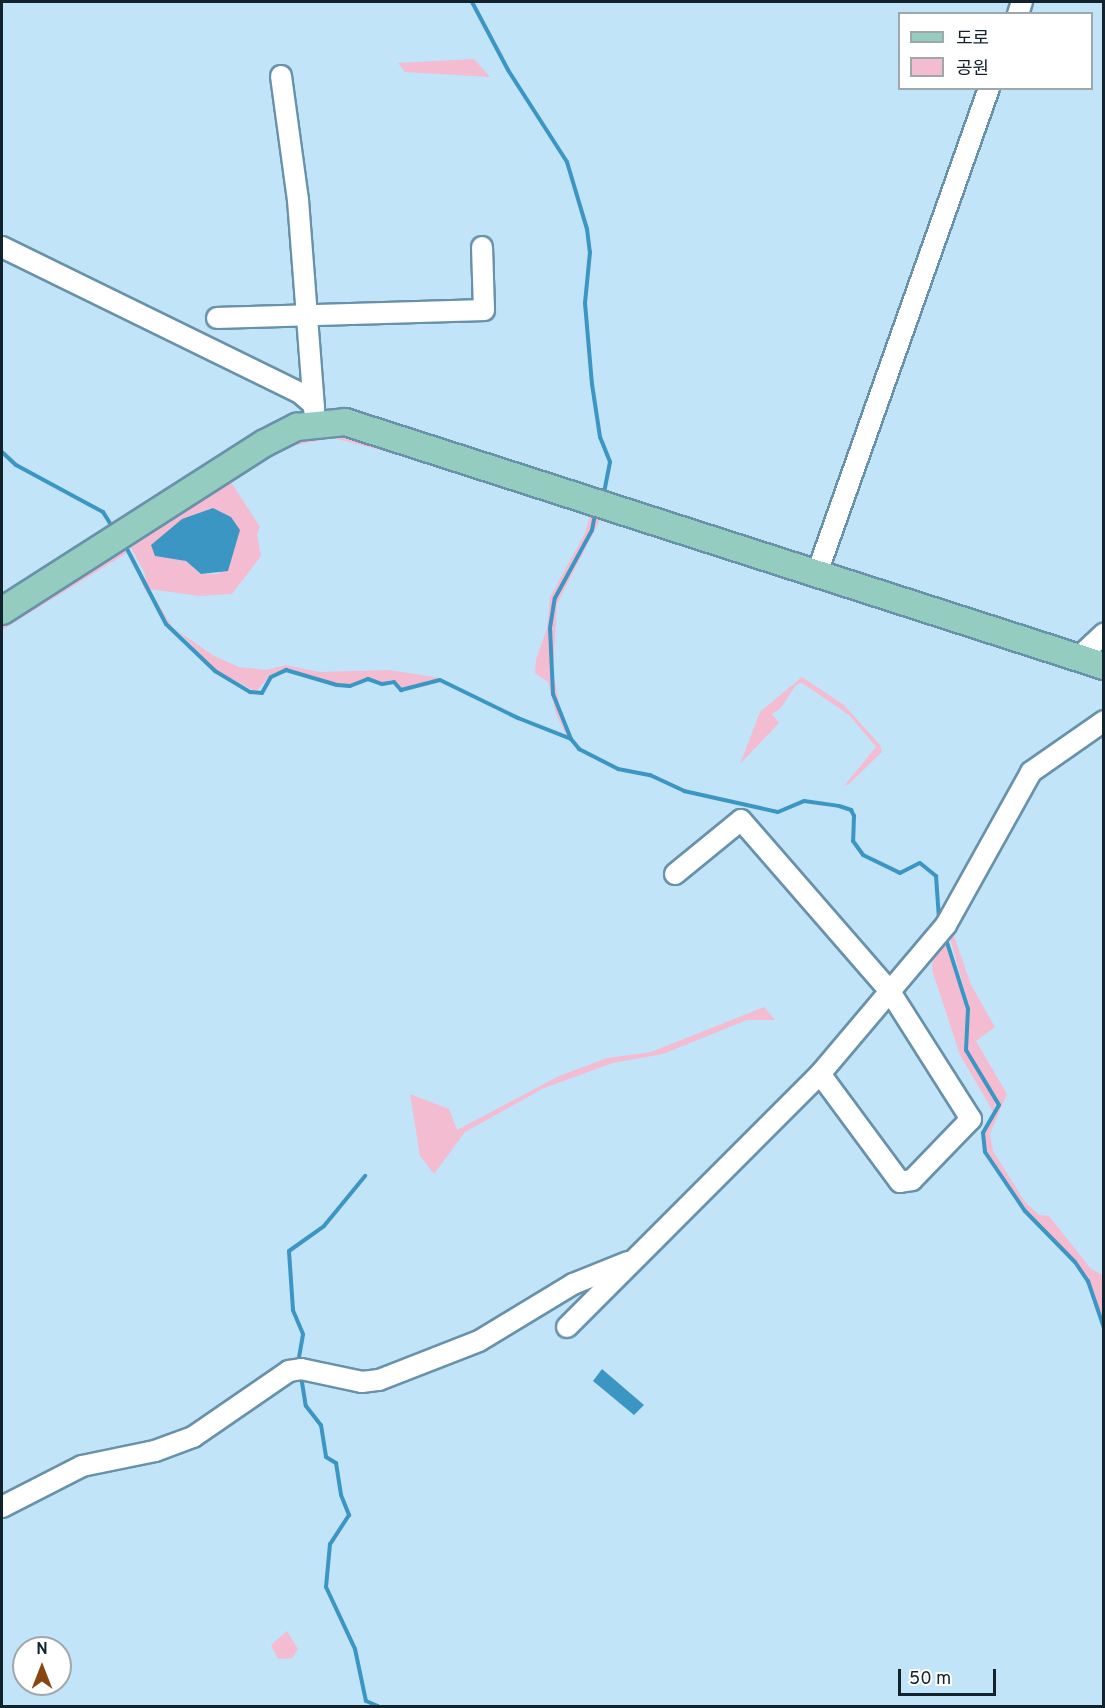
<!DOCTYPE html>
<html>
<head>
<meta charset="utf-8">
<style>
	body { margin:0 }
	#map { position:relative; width:1105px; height:1708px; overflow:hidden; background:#c1e4f9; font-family:Overpass,"Noto Sans KR",sans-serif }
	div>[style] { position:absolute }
	.green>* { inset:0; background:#f4bcd1 }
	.water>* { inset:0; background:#3b96c4 }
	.stream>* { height:4px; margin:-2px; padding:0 2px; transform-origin:2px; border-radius:2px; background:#3b96c4 }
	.roads { filter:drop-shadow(2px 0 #6892aa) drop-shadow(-2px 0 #6892aa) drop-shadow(0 2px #6892aa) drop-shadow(0 -2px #6892aa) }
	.minor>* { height:20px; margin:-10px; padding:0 10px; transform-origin:10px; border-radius:10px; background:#fff }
	.major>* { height:26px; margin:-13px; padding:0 13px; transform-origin:13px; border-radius:13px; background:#94cdbf }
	span { translate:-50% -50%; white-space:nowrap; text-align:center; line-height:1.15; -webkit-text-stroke:6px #fff; paint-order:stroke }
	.frame { position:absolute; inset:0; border:3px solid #12232d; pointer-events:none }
	.legend { position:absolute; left:898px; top:12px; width:195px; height:78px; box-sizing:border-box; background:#fff; border:2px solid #a0a7ab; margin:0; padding:8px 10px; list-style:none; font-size:18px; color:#12232d }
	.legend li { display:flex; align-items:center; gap:12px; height:30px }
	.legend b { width:30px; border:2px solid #a0a7ab }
	.north { position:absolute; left:12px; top:1636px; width:60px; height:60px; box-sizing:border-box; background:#fff; border:2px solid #a0a7ab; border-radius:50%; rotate:0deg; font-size:16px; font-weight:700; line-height:24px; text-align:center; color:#12232d }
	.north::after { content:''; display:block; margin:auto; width:21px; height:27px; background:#884711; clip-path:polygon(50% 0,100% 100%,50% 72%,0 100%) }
	.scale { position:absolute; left:898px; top:1669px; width:98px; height:27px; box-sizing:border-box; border:3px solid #12232d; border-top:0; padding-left:8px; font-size:18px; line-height:21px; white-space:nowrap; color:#12232d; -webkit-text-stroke:4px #fff; paint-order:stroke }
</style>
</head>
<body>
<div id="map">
	<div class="green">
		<i style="clip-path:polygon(474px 59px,490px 77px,405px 72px,398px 63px)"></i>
		<i style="clip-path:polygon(evenodd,340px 431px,1103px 675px,1103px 680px,890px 609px,872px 607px,859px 598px,600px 520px,557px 604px,553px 671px,560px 709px,572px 738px,566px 735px,556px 714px,548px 682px,535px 673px,536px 660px,547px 628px,550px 597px,585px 533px,590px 515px,443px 466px,333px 438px,286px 447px,229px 479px,260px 527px,257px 534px,261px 556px,232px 594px,199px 596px,149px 589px,173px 628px,167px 622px,144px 588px,126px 543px,147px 585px,145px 574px,127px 540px,300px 435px,340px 431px,213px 508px,237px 524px,219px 574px,201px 574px,186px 561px,155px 556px,164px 535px,191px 516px,213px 508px)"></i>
		<i style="clip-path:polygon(124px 544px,127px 553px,2px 630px,2px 618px)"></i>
		<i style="clip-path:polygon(178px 631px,214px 656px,239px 667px,267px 670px,285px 665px,320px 672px,389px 670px,440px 678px,402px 688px,394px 680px,382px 682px,368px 677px,350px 685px,338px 684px,286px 669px,270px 675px,256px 692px,216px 670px)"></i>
		<i style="clip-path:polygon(802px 677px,844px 705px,880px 745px,882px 752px,849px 784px,844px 786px,876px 747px,849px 715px,802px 683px,796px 685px,781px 708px,772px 714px,779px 723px,740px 764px,760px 712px)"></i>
		<i style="clip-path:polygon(1103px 730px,1103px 735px,1054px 763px,1034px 783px,965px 917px,953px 933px,971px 985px,995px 1027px,976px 1041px,1007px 1094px,990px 1134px,993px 1151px,1025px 1202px,1039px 1215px,1049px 1216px,1091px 1269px,1103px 1275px,1103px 1324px,1089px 1280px,1076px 1261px,1026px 1210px,986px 1151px,984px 1134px,1001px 1105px,967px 1050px,970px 1009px,951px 942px,946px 935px,1037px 771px)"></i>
		<i style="clip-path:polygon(944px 937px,967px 1009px,964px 1050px,995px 1100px,994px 1113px,960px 1055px,932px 970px,933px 955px)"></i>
		<i style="clip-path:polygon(764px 1007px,775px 1020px,747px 1020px,663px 1054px,613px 1063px,544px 1088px,465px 1132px,434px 1174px,420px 1156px,410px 1094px,449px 1109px,457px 1130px,559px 1076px,607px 1058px,651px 1052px)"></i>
		<i style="clip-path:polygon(287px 1631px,298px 1649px,292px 1658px,278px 1659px,271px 1645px)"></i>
	</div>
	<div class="water">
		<i style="clip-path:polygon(213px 508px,231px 517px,240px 530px,228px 571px,201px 574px,186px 561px,155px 556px,151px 545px,182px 519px)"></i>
		<i style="clip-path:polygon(602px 1369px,644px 1405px,634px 1415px,593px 1381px)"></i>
	</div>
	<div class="stream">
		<i style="left:472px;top:2px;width:77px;rotate:62.1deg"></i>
		<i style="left:508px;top:70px;width:109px;rotate:57.3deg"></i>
		<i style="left:567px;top:162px;width:70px;rotate:73.4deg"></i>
		<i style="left:587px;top:229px;width:23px;rotate:83deg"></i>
		<i style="left:590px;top:252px;width:51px;rotate:95.6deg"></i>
		<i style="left:585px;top:303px;width:81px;rotate:85.1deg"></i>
		<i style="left:592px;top:384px;width:54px;rotate:81.4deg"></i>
		<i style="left:600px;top:437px;width:27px;rotate:68deg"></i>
		<i style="left:610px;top:462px;width:33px;rotate:101deg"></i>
		<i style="left:2px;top:452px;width:19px;rotate:43deg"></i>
		<i style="left:16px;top:465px;width:99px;rotate:28.4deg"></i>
		<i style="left:103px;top:512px;width:19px;rotate:58deg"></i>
		<i style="left:125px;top:545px;width:89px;rotate:62.6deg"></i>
		<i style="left:166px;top:624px;width:68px;rotate:43.8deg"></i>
		<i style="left:215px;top:671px;width:41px;rotate:31deg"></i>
		<i style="left:250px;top:692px;width:12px;rotate:5deg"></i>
		<i style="left:262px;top:693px;width:18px;rotate:-61deg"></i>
		<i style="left:271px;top:677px;width:17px;rotate:-25deg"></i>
		<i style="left:286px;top:670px;width:53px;rotate:16.4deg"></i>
		<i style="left:337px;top:685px;width:13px;rotate:4deg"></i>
		<i style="left:350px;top:686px;width:19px;rotate:-21deg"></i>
		<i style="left:368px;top:679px;width:15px;rotate:20deg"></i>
		<i style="left:382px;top:684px;width:12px;rotate:-9deg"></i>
		<i style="left:394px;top:682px;width:11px;rotate:49deg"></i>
		<i style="left:401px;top:690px;width:40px;rotate:-14.4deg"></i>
		<i style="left:440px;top:680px;width:87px;rotate:26deg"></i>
		<i style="left:518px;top:718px;width:57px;rotate:21.6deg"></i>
		<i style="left:571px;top:739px;width:13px;rotate:51deg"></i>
		<i style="left:579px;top:749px;width:44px;rotate:27.1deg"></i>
		<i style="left:618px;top:769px;width:33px;rotate:11deg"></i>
		<i style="left:650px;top:775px;width:38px;rotate:25deg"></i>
		<i style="left:684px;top:791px;width:96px;rotate:12.6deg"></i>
		<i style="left:778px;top:812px;width:28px;rotate:-23deg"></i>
		<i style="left:804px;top:801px;width:35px;rotate:8deg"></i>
		<i style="left:839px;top:806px;width:13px;rotate:18deg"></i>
		<i style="left:851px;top:810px;width:7px;rotate:63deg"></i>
		<i style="left:854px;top:816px;width:25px;rotate:92deg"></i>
		<i style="left:853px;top:841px;width:17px;rotate:54deg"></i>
		<i style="left:863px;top:855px;width:41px;rotate:25.9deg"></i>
		<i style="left:900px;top:873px;width:22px;rotate:-27deg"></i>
		<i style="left:920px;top:863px;width:21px;rotate:39deg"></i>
		<i style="left:936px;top:876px;width:43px;rotate:86deg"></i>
		<i style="left:571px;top:739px;width:48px;rotate:-111.8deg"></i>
		<i style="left:553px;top:694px;width:66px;rotate:-92.6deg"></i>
		<i style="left:550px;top:628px;width:30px;rotate:-81deg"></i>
		<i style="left:555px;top:598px;width:77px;rotate:-61.4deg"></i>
		<i style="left:592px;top:530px;width:15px;rotate:-79deg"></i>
		<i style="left:945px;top:936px;width:77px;rotate:72.5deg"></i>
		<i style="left:968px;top:1009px;width:41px;rotate:92.8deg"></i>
		<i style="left:966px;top:1050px;width:64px;rotate:59deg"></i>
		<i style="left:999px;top:1105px;width:32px;rotate:120deg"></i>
		<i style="left:983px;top:1133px;width:19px;rotate:84deg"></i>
		<i style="left:985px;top:1152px;width:71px;rotate:55.9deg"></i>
		<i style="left:1025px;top:1211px;width:71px;rotate:45.6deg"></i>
		<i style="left:1075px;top:1262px;width:23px;rotate:56deg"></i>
		<i style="left:1088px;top:1281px;width:50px;rotate:71.2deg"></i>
		<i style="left:298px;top:1363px;width:29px;rotate:-80deg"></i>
		<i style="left:303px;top:1334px;width:26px;rotate:-113deg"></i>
		<i style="left:293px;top:1310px;width:59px;rotate:-93.9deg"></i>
		<i style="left:289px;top:1251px;width:43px;rotate:-35.5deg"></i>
		<i style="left:324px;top:1226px;width:65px;rotate:-50.6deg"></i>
		<i style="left:301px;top:1376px;width:30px;rotate:81deg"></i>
		<i style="left:306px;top:1406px;width:24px;rotate:52deg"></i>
		<i style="left:321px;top:1425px;width:32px;rotate:81deg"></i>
		<i style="left:326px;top:1457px;width:12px;rotate:31deg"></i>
		<i style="left:336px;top:1463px;width:32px;rotate:81deg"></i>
		<i style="left:341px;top:1495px;width:22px;rotate:68deg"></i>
		<i style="left:349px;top:1515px;width:35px;rotate:123deg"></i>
		<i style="left:330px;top:1544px;width:43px;rotate:95.3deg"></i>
		<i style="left:326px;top:1587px;width:68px;rotate:64.9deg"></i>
		<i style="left:355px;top:1649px;width:53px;rotate:78.1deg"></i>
		<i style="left:366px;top:1701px;width:13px;rotate:23deg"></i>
	</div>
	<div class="roads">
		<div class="minor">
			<i style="left:1018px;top:14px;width:13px;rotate:-72deg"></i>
			<i style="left:281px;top:76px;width:125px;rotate:82.2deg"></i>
			<i style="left:298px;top:200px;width:211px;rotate:85.6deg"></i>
			<i style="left:2px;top:247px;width:332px;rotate:26.1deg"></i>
			<i style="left:300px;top:393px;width:18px;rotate:41deg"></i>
			<i style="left:217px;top:318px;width:267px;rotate:-1.7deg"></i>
			<i style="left:484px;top:310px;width:63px;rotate:-91.8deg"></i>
			<i style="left:817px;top:573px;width:515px;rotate:-70.47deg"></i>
			<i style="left:1080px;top:656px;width:33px;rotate:-43deg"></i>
			<i style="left:675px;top:874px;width:85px;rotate:-39.3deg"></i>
			<i style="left:741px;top:820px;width:225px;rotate:49deg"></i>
			<i style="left:889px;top:990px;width:153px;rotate:57.6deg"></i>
			<i style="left:971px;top:1119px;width:85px;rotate:134deg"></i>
			<i style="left:912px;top:1180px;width:12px;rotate:171deg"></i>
			<i style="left:900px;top:1182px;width:134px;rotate:-126.5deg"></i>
			<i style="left:567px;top:1327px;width:358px;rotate:-45deg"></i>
			<i style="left:820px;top:1074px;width:195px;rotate:-49.8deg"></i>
			<i style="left:946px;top:925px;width:175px;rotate:-60.9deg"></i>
			<i style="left:1031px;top:772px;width:89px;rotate:-34.9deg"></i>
			<i style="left:2px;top:1507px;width:90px;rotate:-27.1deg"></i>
			<i style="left:82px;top:1466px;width:75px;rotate:-11.6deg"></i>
			<i style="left:155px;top:1451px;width:40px;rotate:-20.2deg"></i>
			<i style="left:193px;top:1437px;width:116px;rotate:-34.5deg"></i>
			<i style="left:289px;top:1371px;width:12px;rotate:-9deg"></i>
			<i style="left:301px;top:1369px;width:62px;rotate:12deg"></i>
			<i style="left:362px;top:1382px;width:17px;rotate:-7deg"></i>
			<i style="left:379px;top:1380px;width:107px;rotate:-21.3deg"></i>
			<i style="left:479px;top:1341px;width:110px;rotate:-31.2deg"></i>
			<i style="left:573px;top:1284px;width:59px;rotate:-21.8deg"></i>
		</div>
		<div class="major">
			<i style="left:2px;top:611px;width:312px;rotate:-32.6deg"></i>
			<i style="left:265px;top:443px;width:36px;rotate:-27deg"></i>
			<i style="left:297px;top:427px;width:48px;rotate:-5.9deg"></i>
			<i style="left:345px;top:422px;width:797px;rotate:17.82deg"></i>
		</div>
	</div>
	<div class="frame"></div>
	<ul class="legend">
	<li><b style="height:8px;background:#94cdbf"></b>도로</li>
	<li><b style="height:16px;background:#f4bcd1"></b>공원</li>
	</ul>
	<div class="north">N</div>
	<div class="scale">50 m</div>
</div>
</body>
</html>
